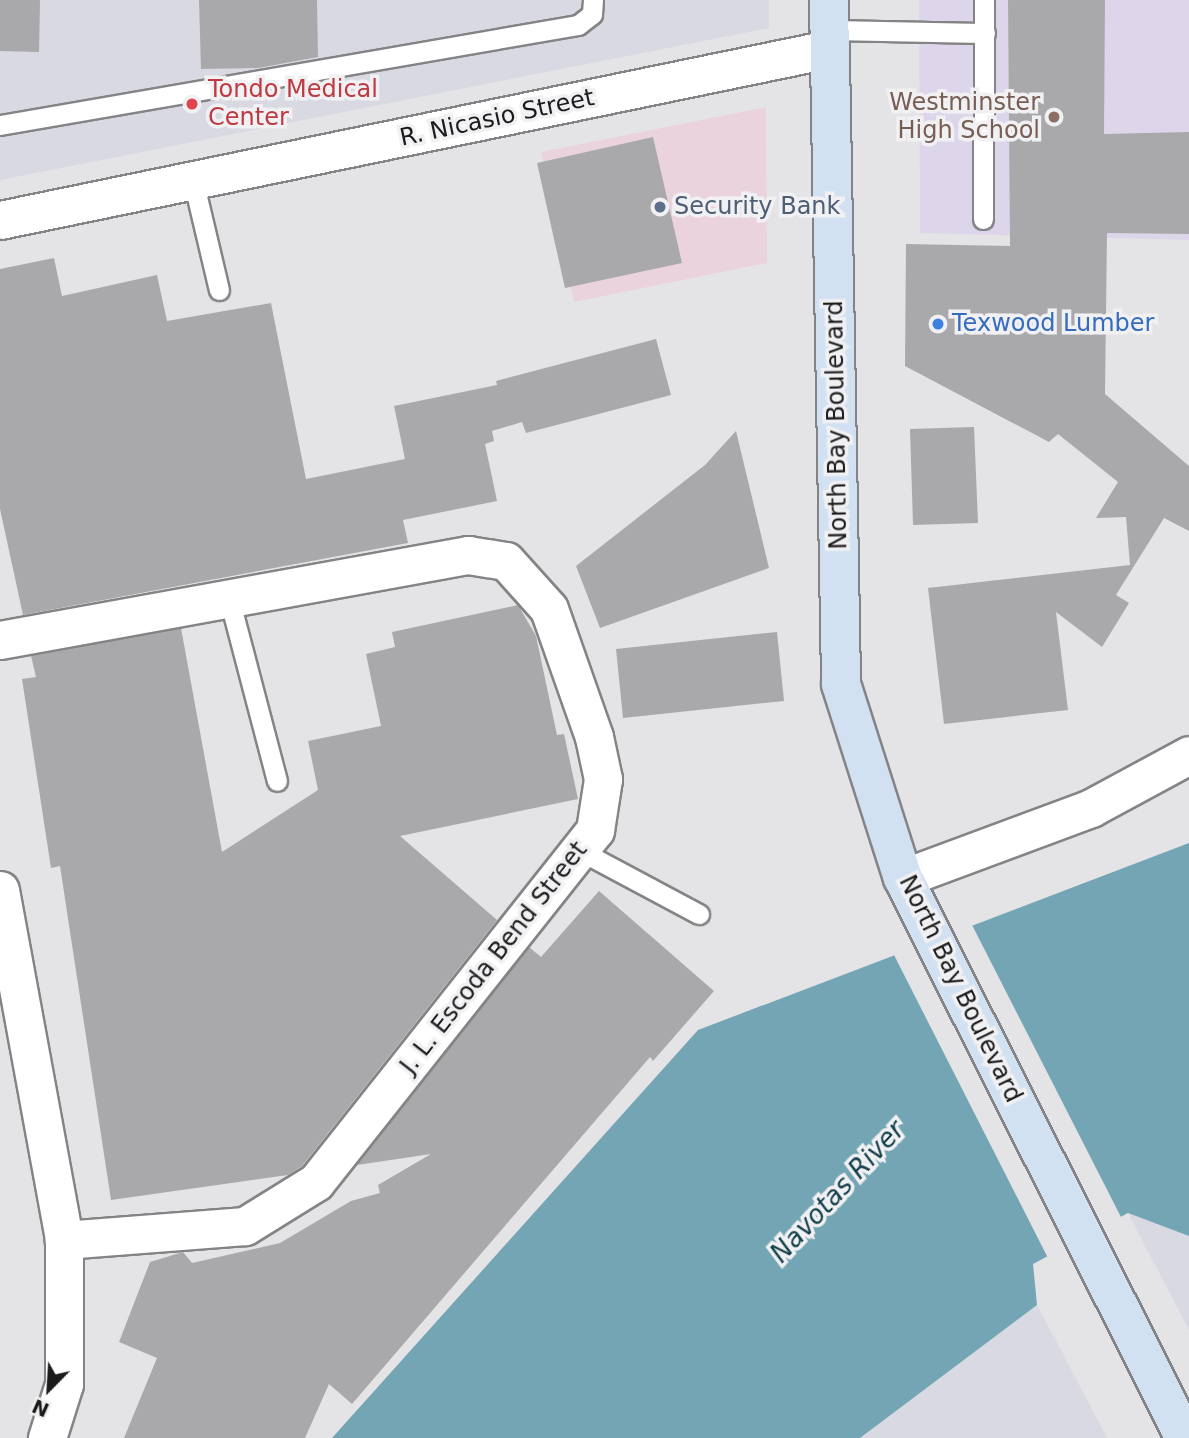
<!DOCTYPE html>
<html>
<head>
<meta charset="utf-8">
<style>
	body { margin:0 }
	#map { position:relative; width:1189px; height:1438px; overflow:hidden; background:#e4e4e6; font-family:"DejaVu Sans",sans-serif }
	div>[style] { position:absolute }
	.commercial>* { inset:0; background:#ebd3dd }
	.built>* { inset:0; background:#d8d9e2 }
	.education>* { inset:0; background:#ddd6eb }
	.water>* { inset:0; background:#74a5b5 }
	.pier>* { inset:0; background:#e4e4e6 }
	.building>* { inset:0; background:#a9a9ab }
	.roads { filter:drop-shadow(2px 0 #848486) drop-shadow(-2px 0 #848486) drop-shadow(0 2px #848486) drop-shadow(0 -2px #848486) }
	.lane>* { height:19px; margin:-9.5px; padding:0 9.5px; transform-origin:9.5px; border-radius:9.5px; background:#fff }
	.street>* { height:37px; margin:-18.5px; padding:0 18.5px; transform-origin:18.5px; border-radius:18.5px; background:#fff }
	.secondary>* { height:38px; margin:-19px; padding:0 19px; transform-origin:19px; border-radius:19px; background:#d2e1f2 }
	.dots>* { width:19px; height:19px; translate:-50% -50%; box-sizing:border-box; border:4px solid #f1f1f3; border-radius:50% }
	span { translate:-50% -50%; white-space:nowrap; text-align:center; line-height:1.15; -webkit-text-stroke:7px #f1f1f3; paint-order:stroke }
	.health-label { font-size:24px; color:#be3a42 }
	.left { translate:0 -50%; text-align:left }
	.education-label { font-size:24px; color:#785e54 }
	.right { translate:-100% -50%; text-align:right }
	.street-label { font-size:24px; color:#1b1b1c }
	.service-label { font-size:24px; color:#4e5e75 }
	.shop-label { font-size:24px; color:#366cbe }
	.water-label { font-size:26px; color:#123f4b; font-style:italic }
	.north { position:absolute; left:14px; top:1354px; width:70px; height:70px; -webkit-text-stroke:5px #f1f1f3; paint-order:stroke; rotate:204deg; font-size:19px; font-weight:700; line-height:28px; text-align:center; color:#1b1b1c }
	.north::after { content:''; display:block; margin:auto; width:24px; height:32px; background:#1b1b1c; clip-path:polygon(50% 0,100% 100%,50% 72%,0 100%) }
</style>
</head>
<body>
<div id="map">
	<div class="commercial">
		<i style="clip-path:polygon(766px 107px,767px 263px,574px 302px,541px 152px)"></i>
	</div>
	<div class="built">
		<i style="clip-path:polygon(0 0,769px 0,769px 28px,0 180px)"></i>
		<i style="clip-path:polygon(1128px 1213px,1189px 1236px,1189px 1330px)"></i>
		<i style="clip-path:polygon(1037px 1305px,1107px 1438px,860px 1438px)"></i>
	</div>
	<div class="education">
		<i style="clip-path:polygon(919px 0,1189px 0,1189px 240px,920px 233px)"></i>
	</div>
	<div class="water">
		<i style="clip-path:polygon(1189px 843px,1189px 1236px,1128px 1213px,1033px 1264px,1037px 1305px,860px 1438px,332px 1438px,698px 1030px)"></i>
	</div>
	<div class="pier">
		<i style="clip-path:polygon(971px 923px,1122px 1219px,1048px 1258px,894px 955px)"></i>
	</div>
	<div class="building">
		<i style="clip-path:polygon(0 0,40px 0,39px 52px,0 51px)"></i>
		<i style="clip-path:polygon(199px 0,317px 0,318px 57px,258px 68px,201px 69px)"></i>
		<i style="clip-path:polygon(1008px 0,1105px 0,1104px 134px,1189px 132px,1189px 234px,1107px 233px,1105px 394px,1189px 466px,1189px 531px,1164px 518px,1116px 595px,1129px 603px,1102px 647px,1056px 612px,1068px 710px,944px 724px,928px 588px,1130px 565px,1126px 517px,1096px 518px,1118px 482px,1058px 434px,1049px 442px,905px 366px,906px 244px,1010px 246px)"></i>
		<i style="clip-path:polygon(653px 137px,682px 263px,565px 288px,537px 163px)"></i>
		<i style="clip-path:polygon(54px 258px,62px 296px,157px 275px,167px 321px,271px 303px,306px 479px,405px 459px,394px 406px,497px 385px,496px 381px,656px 339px,671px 395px,526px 433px,522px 422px,492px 431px,494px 441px,485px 444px,497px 501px,403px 520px,408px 543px,23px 615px,0 509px,0 269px)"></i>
		<i style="clip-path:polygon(974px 427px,978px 523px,913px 525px,910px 429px)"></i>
		<i style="clip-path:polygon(736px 431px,769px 568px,600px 628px,576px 566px,705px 465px)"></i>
		<i style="clip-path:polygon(518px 605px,536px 636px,557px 735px,564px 734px,578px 799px,400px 836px,497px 920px,302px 1166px,288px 1175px,111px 1200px,60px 866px,51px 868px,22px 679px,36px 677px,31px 656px,181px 628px,222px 852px,318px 790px,308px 741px,381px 726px,366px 654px,395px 647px,392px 632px)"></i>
		<i style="clip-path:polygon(777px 632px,784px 701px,623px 718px,616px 649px)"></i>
		<i style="clip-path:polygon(599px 891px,714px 991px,653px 1061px,650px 1057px,352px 1404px,329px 1384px,305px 1438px,124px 1438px,157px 1358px,119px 1342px,150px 1262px,183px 1252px,192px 1263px,280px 1243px,351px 1201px,380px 1193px,378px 1185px,431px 1154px,357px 1165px,529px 947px,541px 957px)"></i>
	</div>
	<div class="roads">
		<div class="lane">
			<i style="left:829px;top:30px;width:156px;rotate:1.1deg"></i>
			<i style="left:0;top:125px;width:587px;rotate:-9.82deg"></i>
			<i style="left:578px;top:25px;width:18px;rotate:-38deg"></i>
			<i style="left:592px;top:14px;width:14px;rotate:-86deg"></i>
			<i style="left:193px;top:180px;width:113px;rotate:76.7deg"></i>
			<i style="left:983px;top:219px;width:219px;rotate:-89.7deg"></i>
			<i style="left:229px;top:598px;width:189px;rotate:75.3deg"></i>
			<i style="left:579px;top:850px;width:136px;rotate:28.1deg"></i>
		</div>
		<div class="street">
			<i style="left:0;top:220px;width:846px;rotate:-11.66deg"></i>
			<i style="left:0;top:640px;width:476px;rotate:-10.3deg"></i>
			<i style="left:468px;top:555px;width:38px;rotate:9deg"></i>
			<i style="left:506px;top:561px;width:64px;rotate:48.1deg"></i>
			<i style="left:549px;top:609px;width:136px;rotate:70.6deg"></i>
			<i style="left:594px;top:737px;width:43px;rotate:77.9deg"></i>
			<i style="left:603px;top:779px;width:52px;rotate:98.9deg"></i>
			<i style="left:595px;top:830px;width:449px;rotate:128.4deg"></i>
			<i style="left:316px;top:1182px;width:84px;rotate:148.2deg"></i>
			<i style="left:245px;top:1226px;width:182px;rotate:175.6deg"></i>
			<i style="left:903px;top:878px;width:201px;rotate:-20.4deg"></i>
			<i style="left:1091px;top:808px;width:111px;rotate:-28.4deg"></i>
			<i style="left:0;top:890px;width:356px;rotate:79.6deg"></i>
			<i style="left:64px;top:1240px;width:144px;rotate:90deg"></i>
			<i style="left:64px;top:1384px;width:57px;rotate:107.5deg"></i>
		</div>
		<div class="secondary">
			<i style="left:829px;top:0;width:684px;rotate:88.99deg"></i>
			<i style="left:841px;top:684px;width:204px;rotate:72.3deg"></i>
			<i style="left:903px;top:878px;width:627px;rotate:63.27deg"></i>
		</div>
	</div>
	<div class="dots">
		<i style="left:192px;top:104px;background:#e0444e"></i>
		<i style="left:1054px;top:117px;background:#8d6e63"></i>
		<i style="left:660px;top:207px;background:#5c6f8a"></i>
		<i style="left:938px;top:324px;background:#3f7fe0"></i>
	</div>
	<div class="health-label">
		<span class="left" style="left:208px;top:104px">Tondo Medical<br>Center</span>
	</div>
	<div class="education-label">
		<span class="right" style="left:1040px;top:117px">Westminster<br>High School</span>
	</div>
	<div class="street-label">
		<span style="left:497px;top:118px;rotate:-12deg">R. Nicasio Street</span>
		<span style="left:837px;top:425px;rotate:-91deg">North Bay Boulevard</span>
		<span style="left:494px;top:958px;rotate:-52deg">J. L. Escoda Bend Street</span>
		<span style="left:960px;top:989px;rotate:64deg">North Bay Boulevard</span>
	</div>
	<div class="service-label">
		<span class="left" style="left:674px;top:207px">Security Bank</span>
	</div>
	<div class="shop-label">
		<span class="left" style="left:952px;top:324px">Texwood Lumber</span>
	</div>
	<div class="water-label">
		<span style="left:838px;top:1192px;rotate:-47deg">Navotas River</span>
	</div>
	<div class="north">N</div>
</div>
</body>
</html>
